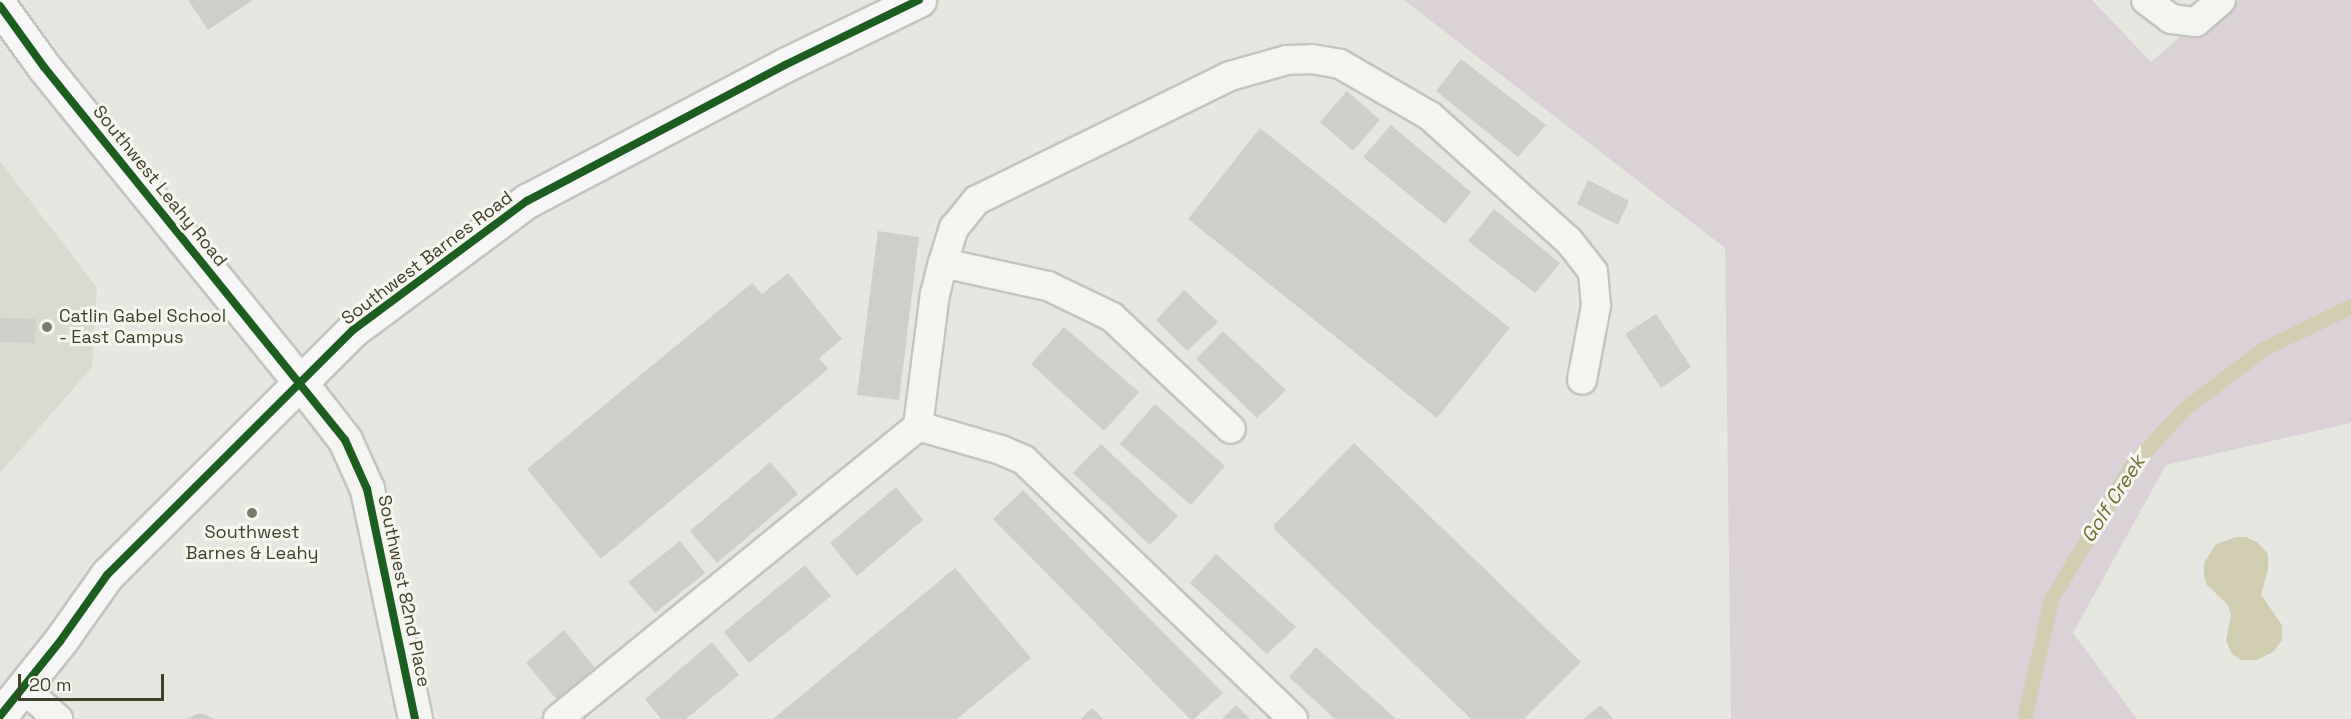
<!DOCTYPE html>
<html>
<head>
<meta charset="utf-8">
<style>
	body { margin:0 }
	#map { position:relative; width:2351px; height:719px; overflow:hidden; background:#e7e7e2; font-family:"Space Grotesk",sans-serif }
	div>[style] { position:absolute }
	.built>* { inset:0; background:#dadad0 }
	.green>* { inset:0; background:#dbd2d8 }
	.water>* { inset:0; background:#d1cdb1 }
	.stream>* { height:15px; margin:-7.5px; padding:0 7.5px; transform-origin:7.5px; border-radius:7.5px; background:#d1cdb1 }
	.building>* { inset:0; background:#cfcfca }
	.roads { filter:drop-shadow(2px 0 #c5c5c0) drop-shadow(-2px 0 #c5c5c0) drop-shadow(0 2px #c5c5c0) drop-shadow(0 -2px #c5c5c0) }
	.lane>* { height:28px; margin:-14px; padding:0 14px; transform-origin:14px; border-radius:14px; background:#f4f4f1 }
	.street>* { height:33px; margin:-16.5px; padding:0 16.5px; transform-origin:16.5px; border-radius:16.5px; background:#f4f4f1 }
	.secondary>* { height:33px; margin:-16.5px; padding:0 16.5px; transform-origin:16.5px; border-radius:16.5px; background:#f6f6f6 }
	.primary>* { height:33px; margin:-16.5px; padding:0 16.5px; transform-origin:16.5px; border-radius:16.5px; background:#f6f6f6 }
	.cycleway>* { height:8px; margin:-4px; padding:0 4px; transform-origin:4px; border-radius:4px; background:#1b5e20 }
	.dots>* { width:16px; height:16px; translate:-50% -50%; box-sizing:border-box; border:3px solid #f6f6f0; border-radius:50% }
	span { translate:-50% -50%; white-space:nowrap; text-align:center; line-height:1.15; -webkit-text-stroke:6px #f6f6f0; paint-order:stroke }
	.street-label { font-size:18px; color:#404029 }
	.poi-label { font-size:18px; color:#404029 }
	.left { translate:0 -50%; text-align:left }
	.water-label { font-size:20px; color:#726d34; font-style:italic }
	.scale { position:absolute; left:18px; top:674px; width:146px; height:27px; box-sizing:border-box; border:3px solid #404029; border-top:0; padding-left:8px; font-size:18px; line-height:21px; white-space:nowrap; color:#404029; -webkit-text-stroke:4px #f6f6f0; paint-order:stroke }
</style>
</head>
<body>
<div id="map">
	<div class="built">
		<i style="clip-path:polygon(0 161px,97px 288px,92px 367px,0 473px)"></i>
	</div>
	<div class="green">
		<i style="clip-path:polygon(1404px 0,2092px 0,2151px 62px,2222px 0,2351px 0,2351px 423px,2166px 465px,2073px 633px,2137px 719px,1731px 719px,1725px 248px)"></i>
	</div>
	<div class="water">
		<i style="clip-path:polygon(2236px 537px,2246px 537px,2257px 542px,2268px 554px,2268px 569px,2261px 595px,2282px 625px,2282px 640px,2273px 652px,2257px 660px,2241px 660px,2232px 654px,2226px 641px,2231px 615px,2228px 605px,2207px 585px,2204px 575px,2204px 563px,2216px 544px)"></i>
	</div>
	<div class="stream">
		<i style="left:2024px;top:719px;width:123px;rotate:-77.3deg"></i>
		<i style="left:2051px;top:599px;width:155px;rotate:-59deg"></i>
		<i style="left:2131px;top:466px;width:78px;rotate:-47.1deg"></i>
		<i style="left:2184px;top:409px;width:99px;rotate:-37.2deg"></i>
		<i style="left:2263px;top:349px;width:98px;rotate:-26deg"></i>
	</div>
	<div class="building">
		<i style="clip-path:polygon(188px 0,253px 0,208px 30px)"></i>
		<i style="clip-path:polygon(1461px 59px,1546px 125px,1518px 157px,1436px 91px)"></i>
		<i style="clip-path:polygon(1347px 91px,1380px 120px,1353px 151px,1320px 122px)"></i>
		<i style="clip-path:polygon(1391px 125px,1471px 192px,1445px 224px,1363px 157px)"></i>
		<i style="clip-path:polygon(1260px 128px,1510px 328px,1437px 418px,1188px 219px)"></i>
		<i style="clip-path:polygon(1588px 180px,1629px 201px,1618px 225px,1577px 204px)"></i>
		<i style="clip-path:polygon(1494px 209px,1560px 263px,1535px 293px,1468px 241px)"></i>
		<i style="clip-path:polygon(878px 231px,919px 237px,899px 400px,857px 395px)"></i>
		<i style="clip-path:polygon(788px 273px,842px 339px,819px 358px,828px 369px,601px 559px,527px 469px,752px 283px,762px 294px)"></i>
		<i style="clip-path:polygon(1184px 290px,1218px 322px,1187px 351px,1156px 320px)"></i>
		<i style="clip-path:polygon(1656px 314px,1691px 367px,1661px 388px,1625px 334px)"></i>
		<i style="clip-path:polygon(0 318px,36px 319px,35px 343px,0 342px)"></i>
		<i style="clip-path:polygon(1064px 327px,1139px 392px,1104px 431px,1031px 364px)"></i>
		<i style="clip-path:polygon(1223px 331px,1286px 390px,1257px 418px,1196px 359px)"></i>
		<i style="clip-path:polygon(1155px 404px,1225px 466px,1191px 505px,1120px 444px)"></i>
		<i style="clip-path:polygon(1354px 443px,1581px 662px,1524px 719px,1471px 719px,1275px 530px,1274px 525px)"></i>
		<i style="clip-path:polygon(1101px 444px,1178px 516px,1150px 545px,1073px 473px)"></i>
		<i style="clip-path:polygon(770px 462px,798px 494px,717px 563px,690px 531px)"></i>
		<i style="clip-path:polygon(896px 487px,923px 520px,857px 576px,830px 543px)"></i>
		<i style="clip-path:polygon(1023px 490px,1223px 693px,1194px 719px,1190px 719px,993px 519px)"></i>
		<i style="clip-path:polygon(680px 541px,705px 573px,655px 613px,628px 582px)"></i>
		<i style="clip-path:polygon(1216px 554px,1296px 627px,1267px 654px,1190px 583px)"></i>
		<i style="clip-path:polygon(805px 565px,831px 596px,749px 663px,724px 632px)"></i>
		<i style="clip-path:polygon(955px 568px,1031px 658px,957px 719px,773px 719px)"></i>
		<i style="clip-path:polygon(564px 630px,596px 669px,557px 700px,526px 663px)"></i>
		<i style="clip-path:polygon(712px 642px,739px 675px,686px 719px,661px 719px,645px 699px)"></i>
		<i style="clip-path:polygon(1316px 647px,1396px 719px,1335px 719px,1289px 677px)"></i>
		<i style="clip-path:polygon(1236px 705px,1250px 719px,1222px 719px)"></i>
		<i style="clip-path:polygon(1601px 705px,1613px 719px,1583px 719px)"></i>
		<i style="clip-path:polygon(1092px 708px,1103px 719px,1081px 719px)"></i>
		<i style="clip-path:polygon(199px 713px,216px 719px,187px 719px)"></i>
	</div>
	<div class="roads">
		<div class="lane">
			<i style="left:2146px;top:0;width:31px;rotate:37deg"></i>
			<i style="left:2171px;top:19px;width:25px;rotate:7deg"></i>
			<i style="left:2196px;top:22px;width:33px;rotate:-41deg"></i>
			<i style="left:943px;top:263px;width:107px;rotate:12.4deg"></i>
			<i style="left:1048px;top:286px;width:71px;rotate:25.8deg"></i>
			<i style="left:1112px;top:317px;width:163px;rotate:43.3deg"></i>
			<i style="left:918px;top:426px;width:86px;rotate:16.1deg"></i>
			<i style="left:1001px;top:450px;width:25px;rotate:23deg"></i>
			<i style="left:1024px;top:460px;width:373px;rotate:43.9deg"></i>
			<i style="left:23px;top:688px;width:47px;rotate:41.5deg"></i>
			<i style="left:558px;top:719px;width:464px;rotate:-39.1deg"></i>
			<i style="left:918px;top:426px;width:133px;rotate:-82.7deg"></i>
			<i style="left:935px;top:294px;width:32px;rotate:-76deg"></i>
			<i style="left:943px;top:263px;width:37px;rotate:-73deg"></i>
			<i style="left:954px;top:228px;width:36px;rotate:-51deg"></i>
			<i style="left:977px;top:200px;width:282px;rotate:-26.1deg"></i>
			<i style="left:1230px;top:76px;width:59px;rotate:-15.7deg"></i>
			<i style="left:1287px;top:60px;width:25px;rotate:-2deg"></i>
			<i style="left:1312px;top:59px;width:28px;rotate:10deg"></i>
			<i style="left:1340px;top:64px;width:104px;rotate:30deg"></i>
			<i style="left:1430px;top:116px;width:187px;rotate:42deg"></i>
			<i style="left:1569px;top:241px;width:39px;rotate:52deg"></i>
			<i style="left:1593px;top:272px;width:34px;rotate:85deg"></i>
			<i style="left:1596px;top:306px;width:75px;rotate:100.7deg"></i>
		</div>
		<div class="street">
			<i style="left:300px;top:382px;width:73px;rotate:52.2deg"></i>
			<i style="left:345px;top:440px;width:54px;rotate:65.8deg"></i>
			<i style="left:367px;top:489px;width:235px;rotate:78.2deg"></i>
		</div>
		<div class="secondary">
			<i style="left:0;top:6px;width:75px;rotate:54.2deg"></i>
			<i style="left:44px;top:67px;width:406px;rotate:50.9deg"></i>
		</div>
		<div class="primary">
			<i style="left:0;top:716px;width:97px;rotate:-51.2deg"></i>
			<i style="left:61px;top:640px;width:80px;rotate:-54.7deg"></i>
			<i style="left:107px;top:575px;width:347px;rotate:-44.9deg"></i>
			<i style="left:353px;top:330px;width:217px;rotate:-36.6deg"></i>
			<i style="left:527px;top:201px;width:292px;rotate:-27.8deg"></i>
			<i style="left:785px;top:65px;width:149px;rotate:-25.9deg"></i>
		</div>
	</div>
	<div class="cycleway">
		<i style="left:0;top:6px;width:75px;rotate:54.2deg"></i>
		<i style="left:44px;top:67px;width:479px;rotate:51.1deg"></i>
		<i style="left:345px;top:440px;width:54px;rotate:65.8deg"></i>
		<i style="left:367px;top:489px;width:235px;rotate:78.2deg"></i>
		<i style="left:0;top:716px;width:97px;rotate:-51.2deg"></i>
		<i style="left:61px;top:640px;width:80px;rotate:-54.7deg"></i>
		<i style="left:107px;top:575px;width:347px;rotate:-44.9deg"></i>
		<i style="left:353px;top:330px;width:217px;rotate:-36.6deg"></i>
		<i style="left:527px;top:201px;width:292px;rotate:-27.8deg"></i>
		<i style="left:785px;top:65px;width:149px;rotate:-25.9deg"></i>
	</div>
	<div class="dots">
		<i style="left:47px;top:327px;background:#7a7a6a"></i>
		<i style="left:252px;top:513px;background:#7a7a6a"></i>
	</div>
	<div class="street-label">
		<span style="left:160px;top:186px;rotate:51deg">Southwest Leahy Road</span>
		<span style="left:427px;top:258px;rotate:-37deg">Southwest Barnes Road</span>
		<span style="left:404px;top:591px;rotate:78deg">Southwest 82nd Place</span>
	</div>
	<div class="poi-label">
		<span class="left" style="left:59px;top:327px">Catlin Gabel School<br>- East Campus</span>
		<span style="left:252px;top:543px">Southwest<br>Barnes &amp; Leahy</span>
	</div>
	<div class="water-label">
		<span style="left:2113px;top:499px;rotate:-57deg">Golf Creek</span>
	</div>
	<div class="scale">20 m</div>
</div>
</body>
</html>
